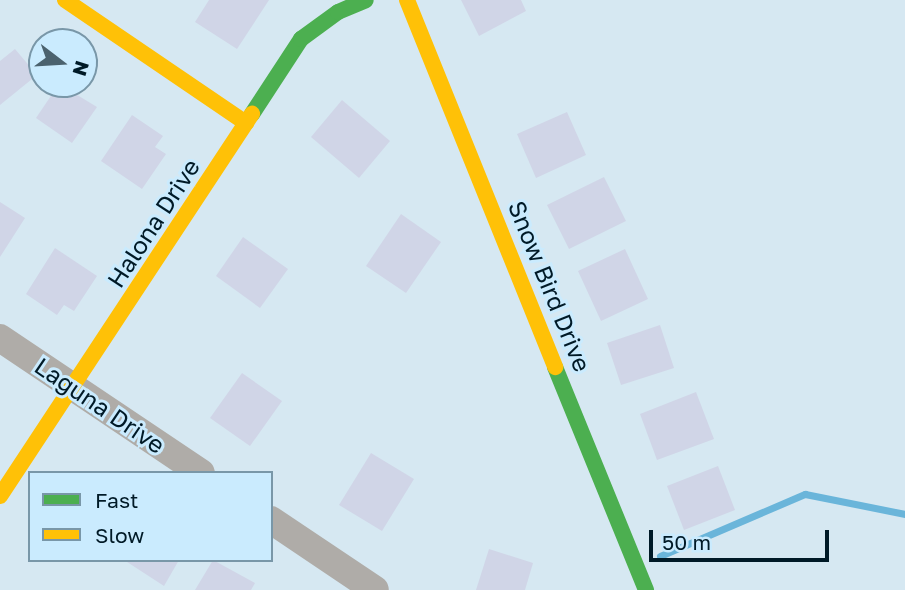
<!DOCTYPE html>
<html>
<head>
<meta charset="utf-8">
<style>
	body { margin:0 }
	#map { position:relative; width:905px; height:590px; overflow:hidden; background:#d6e8f2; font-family:"Golos Text",sans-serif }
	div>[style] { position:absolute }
	.stream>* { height:7px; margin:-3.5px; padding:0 3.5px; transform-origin:3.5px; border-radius:3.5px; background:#6ab5da }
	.building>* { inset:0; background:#d0d5e7 }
	.street>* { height:28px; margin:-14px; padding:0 14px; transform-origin:14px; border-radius:14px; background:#afaca8 }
	.fast>* { height:16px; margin:-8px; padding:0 8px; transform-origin:8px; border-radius:8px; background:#4caf50 }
	.slow>* { height:16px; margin:-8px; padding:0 8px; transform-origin:8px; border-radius:8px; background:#ffc107 }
	span { translate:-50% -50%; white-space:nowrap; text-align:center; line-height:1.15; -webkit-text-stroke:6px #caebfe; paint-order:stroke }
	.street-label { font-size:24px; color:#001a27 }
	.legend { position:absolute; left:28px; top:471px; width:245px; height:91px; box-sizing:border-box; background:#caebfe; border:2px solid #7997a8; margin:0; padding:9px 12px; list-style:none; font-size:21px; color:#001a27 }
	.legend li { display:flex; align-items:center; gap:14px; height:35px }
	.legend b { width:35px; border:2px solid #7997a8 }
	.north { position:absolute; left:28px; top:28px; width:70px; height:70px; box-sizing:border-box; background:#caebfe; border:2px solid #7997a8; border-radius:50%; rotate:107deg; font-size:19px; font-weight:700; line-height:28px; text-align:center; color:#001a27 }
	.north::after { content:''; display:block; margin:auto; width:24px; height:32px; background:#4b626e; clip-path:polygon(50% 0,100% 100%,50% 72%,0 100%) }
	.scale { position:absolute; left:649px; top:530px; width:180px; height:32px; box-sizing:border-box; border:4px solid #001a27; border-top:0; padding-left:9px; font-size:21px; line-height:24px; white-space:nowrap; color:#001a27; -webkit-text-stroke:5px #caebfe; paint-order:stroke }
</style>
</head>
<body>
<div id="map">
	<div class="stream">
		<i style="left:660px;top:556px;width:158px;rotate:-23.2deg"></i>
		<i style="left:805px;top:494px;width:102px;rotate:11.3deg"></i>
	</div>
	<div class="building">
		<i style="clip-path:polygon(209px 0,269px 0,237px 49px,195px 22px)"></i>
		<i style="clip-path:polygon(461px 0,521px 0,526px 11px,479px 36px)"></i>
		<i style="clip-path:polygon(15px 49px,37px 75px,0 105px,0 61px)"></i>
		<i style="clip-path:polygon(59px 84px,97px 107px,72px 143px,36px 118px)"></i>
		<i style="clip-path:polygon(342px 100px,390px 141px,359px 178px,311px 137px)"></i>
		<i style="clip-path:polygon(567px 112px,586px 155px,536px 178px,517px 134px)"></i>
		<i style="clip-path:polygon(132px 115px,163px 136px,155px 147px,166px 154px,142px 189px,101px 161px)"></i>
		<i style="clip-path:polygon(604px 177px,626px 221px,569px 249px,547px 205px)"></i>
		<i style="clip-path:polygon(0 202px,25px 218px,0 257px)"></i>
		<i style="clip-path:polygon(401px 214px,441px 242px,406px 293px,366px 266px)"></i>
		<i style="clip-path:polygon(243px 237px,288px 269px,260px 308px,216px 276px)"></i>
		<i style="clip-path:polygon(55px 248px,97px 276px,74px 311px,64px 305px,57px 315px,26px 294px)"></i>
		<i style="clip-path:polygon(625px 249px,648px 299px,601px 321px,578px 271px)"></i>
		<i style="clip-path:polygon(660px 325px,674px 368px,621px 385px,607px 343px)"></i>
		<i style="clip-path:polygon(242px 373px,282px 401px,250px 446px,210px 418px)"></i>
		<i style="clip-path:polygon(696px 392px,714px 439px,657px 460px,640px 414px)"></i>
		<i style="clip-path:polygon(371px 453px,414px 479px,382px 531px,339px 505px)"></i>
		<i style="clip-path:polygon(718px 466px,735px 510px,684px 530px,667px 486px)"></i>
		<i style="clip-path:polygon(489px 549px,533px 563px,525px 590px,476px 590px)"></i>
		<i style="clip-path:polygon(124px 560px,179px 560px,164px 586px)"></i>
		<i style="clip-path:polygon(213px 560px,255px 583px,251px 590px,195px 590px)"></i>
	</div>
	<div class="street">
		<i style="left:0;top:338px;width:242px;rotate:33.9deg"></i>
		<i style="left:271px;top:520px;width:125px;rotate:33.9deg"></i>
	</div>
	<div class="fast">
		<i style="left:252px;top:114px;width:90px;rotate:-56.8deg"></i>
		<i style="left:301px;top:39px;width:46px;rotate:-36.1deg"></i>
		<i style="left:338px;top:12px;width:30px;rotate:-23deg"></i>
		<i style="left:555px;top:367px;width:241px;rotate:67.8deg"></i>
	</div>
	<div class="slow">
		<i style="left:65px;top:0;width:219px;rotate:34.2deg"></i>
		<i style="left:407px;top:0;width:396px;rotate:68deg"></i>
		<i style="left:0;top:496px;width:458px;rotate:-56.6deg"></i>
	</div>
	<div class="street-label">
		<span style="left:153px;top:223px;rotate:-57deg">Halona Drive</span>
		<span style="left:550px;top:286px;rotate:68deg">Snow Bird Drive</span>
		<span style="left:100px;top:405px;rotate:34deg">Laguna Drive</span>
	</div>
	<ul class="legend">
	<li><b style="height:9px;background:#4caf50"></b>Fast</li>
	<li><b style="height:9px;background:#ffc107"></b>Slow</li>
	</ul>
	<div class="north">N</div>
	<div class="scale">50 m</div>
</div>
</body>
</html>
